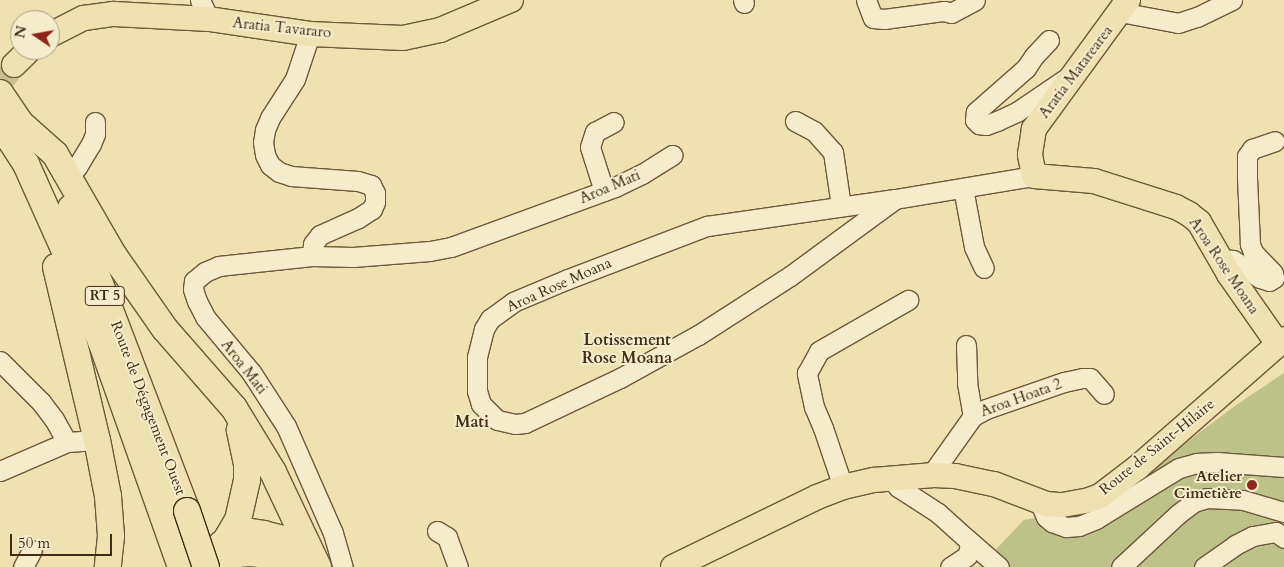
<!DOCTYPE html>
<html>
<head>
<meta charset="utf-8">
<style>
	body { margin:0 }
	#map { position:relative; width:1284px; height:567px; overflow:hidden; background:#f0e1b0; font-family:Cardo,serif }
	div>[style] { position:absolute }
	.green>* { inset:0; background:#bdc288 }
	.major-tunnel>* { height:24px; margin-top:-12px; transform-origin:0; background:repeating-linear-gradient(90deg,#cdbd90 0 24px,transparent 0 36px) }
	.roads { filter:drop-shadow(1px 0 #6e583a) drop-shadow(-1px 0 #6e583a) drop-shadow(0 1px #6e583a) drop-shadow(0 -1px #6e583a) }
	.minor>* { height:19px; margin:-9.5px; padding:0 9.5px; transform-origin:9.5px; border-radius:9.5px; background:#f5eccc }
	.major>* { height:24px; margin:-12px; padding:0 12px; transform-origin:12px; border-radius:12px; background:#f0e1b0 }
	.highway>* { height:26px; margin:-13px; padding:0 13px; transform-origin:13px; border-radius:13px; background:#f0e1b0 }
	.bridges { filter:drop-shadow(1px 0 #422b12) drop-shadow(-1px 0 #422b12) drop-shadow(0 1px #422b12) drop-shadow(0 -1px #422b12) }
	.highway-bridge>* { height:26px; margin:-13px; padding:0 13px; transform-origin:13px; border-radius:13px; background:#f0e1b0 }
	.dots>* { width:14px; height:14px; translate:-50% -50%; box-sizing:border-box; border:2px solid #f5eccc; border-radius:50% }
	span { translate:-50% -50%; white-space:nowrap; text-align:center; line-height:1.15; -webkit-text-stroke:4px #f5eccc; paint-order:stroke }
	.shield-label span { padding:1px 4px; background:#f5eccc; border:1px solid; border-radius:4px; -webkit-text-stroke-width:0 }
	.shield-label { font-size:14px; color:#422b12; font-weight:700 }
	.street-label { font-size:15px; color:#422b12 }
	.poi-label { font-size:15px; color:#422b12; font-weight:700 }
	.right { translate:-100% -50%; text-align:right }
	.neighbourhood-label { font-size:16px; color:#422b12; font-weight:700 }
	.north { position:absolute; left:10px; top:10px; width:50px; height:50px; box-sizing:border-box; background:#f5eccc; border:1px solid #ad9f82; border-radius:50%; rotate:282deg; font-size:14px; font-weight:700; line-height:20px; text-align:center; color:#422b12 }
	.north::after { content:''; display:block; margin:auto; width:18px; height:22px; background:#8f2418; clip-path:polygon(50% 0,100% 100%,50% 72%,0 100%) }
	.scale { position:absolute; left:10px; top:534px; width:102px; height:22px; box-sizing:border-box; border:2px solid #422b12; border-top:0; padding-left:6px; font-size:15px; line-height:18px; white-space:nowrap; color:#422b12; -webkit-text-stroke:4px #f5eccc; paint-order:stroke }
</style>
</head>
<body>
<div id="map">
	<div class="green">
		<i style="clip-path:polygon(1284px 373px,1284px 567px,979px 567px,1024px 520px,1102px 505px,1239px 403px)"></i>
	</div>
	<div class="major-tunnel">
		<i style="left:0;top:84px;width:24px;rotate:-54deg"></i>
	</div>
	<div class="roads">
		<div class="minor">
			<i style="left:200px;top:0;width:21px;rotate:65deg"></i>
			<i style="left:743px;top:0;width:3px;rotate:72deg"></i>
			<i style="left:866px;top:0;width:19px;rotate:69deg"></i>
			<i style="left:873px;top:18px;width:11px;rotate:5deg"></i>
			<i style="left:884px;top:19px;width:61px;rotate:-7.6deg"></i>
			<i style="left:944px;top:11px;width:7px;rotate:16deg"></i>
			<i style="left:951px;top:13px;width:27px;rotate:-28deg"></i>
			<i style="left:1120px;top:12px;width:59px;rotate:10.7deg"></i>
			<i style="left:1178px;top:23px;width:20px;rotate:-18deg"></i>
			<i style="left:1197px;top:17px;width:39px;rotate:-26deg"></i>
			<i style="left:310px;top:34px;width:47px;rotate:108.4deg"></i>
			<i style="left:295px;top:79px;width:46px;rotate:122.7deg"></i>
			<i style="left:270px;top:118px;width:13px;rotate:113deg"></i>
			<i style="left:265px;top:130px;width:12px;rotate:99deg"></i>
			<i style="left:263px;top:142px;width:13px;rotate:81deg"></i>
			<i style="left:265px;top:155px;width:11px;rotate:63deg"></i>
			<i style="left:270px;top:165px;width:11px;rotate:38deg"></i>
			<i style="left:279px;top:172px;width:13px;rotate:18deg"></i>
			<i style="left:291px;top:176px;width:67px;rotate:4.3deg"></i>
			<i style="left:358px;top:181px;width:14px;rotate:17deg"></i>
			<i style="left:371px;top:185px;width:9px;rotate:63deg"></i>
			<i style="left:375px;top:193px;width:9px;rotate:90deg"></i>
			<i style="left:375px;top:202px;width:8px;rotate:113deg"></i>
			<i style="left:372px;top:209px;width:17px;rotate:147deg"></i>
			<i style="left:358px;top:218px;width:42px;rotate:155.9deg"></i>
			<i style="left:320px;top:235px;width:11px;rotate:128deg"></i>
			<i style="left:313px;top:244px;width:12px;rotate:95deg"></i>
			<i style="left:312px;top:256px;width:94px;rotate:173.9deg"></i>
			<i style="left:219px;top:266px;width:15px;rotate:157deg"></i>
			<i style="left:205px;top:272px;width:14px;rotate:141deg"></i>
			<i style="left:194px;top:281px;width:8px;rotate:97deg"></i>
			<i style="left:193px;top:289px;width:13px;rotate:72deg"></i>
			<i style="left:197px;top:301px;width:18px;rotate:63deg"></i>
			<i style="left:205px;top:317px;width:72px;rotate:50.1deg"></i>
			<i style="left:251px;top:372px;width:64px;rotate:57.1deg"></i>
			<i style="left:286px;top:426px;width:117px;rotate:66.3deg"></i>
			<i style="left:333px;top:533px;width:35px;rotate:74deg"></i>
			<i style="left:1049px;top:40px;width:22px;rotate:133deg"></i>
			<i style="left:1034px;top:56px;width:14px;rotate:124deg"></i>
			<i style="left:1026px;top:68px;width:67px;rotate:138.7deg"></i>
			<i style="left:976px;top:112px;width:8px;rotate:97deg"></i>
			<i style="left:975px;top:120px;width:6px;rotate:45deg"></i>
			<i style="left:979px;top:124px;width:7px;rotate:8deg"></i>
			<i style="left:986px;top:125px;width:12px;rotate:-20deg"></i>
			<i style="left:997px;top:121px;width:23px;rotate:-25deg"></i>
			<i style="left:1018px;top:111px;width:60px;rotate:-34.2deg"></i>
			<i style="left:795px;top:121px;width:21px;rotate:28deg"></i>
			<i style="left:814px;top:131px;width:28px;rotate:48deg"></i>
			<i style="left:833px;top:152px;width:55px;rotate:81.6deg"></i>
			<i style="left:68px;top:176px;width:13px;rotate:-45deg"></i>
			<i style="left:77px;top:167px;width:27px;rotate:-59deg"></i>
			<i style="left:91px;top:144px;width:11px;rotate:-68deg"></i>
			<i style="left:95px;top:134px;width:12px;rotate:-90deg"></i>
			<i style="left:963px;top:188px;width:60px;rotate:79.4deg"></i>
			<i style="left:974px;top:247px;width:23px;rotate:65deg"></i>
			<i style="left:604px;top:191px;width:46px;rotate:-107.7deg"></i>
			<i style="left:590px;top:147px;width:16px;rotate:-72deg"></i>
			<i style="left:595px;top:132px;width:21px;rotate:-28deg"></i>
			<i style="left:895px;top:199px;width:130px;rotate:143.7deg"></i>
			<i style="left:790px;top:276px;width:109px;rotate:147.3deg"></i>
			<i style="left:698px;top:335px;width:89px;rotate:151.1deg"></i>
			<i style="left:620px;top:378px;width:105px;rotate:154.7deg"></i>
			<i style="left:525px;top:423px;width:10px;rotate:174deg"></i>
			<i style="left:515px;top:424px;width:18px;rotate:-167deg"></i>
			<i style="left:497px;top:420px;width:23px;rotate:-135deg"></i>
			<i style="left:481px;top:404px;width:14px;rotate:-107deg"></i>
			<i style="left:477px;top:391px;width:34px;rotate:-90deg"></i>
			<i style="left:477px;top:357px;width:29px;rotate:-76deg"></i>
			<i style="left:484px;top:329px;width:12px;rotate:-59deg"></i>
			<i style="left:490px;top:319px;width:29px;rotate:-36deg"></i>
			<i style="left:513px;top:302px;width:60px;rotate:-22.7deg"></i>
			<i style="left:568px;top:279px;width:149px;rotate:-20.9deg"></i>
			<i style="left:707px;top:226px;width:190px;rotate:-8.2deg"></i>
			<i style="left:895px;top:199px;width:141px;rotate:-9.4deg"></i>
			<i style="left:312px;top:256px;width:41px;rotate:1.4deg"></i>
			<i style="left:353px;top:257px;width:77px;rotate:-4.5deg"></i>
			<i style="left:430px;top:251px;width:21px;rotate:-11deg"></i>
			<i style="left:451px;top:247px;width:175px;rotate:-20.1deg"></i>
			<i style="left:615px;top:187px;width:30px;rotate:-26deg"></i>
			<i style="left:642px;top:174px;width:36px;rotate:-32deg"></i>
			<i style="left:1221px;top:259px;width:12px;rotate:5deg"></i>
			<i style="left:1233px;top:260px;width:32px;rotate:34deg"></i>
			<i style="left:1260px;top:278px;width:9px;rotate:18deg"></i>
			<i style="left:1269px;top:281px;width:6px;rotate:-31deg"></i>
			<i style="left:1274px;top:278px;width:5px;rotate:-101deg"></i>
			<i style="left:1273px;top:273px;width:29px;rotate:-134deg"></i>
			<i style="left:1253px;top:252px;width:9px;rotate:-111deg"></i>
			<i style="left:1250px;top:244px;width:67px;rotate:-92.6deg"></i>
			<i style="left:1247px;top:177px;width:21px;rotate:-90deg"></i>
			<i style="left:1247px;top:156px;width:9px;rotate:-54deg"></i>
			<i style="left:1252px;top:149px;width:24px;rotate:-19deg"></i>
			<i style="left:966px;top:345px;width:38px;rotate:88deg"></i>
			<i style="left:967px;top:383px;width:34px;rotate:80deg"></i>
			<i style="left:0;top:361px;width:58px;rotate:45deg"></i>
			<i style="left:41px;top:402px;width:21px;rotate:53deg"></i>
			<i style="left:54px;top:419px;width:26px;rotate:61deg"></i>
			<i style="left:0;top:471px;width:73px;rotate:-23.4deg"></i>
			<i style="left:67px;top:442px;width:30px;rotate:-4deg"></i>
			<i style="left:931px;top:475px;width:72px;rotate:-54.6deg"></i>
			<i style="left:973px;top:416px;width:15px;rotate:-28deg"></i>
			<i style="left:986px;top:409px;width:83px;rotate:-19.1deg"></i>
			<i style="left:1064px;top:382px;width:19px;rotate:-12deg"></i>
			<i style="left:1083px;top:378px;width:7px"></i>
			<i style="left:1090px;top:378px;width:21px;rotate:49deg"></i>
			<i style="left:892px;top:479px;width:10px;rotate:53deg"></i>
			<i style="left:898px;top:487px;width:48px;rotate:33deg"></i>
			<i style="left:938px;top:513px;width:40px;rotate:42deg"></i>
			<i style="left:968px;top:540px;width:6px;rotate:72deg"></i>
			<i style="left:970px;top:546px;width:10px;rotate:107deg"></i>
			<i style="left:967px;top:556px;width:20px;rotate:147deg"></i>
			<i style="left:843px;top:487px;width:62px;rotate:-108.7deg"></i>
			<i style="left:823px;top:428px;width:23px;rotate:-113deg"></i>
			<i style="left:814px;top:407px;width:35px;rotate:-102deg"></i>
			<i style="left:807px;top:373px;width:25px;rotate:-61deg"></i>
			<i style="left:819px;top:351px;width:103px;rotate:-29.8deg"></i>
			<i style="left:1039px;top:501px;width:17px;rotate:66deg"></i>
			<i style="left:1046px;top:517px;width:8px;rotate:40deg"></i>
			<i style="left:1052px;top:522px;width:15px;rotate:20deg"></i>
			<i style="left:1066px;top:527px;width:13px;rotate:-4deg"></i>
			<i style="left:1079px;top:526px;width:18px;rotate:-22deg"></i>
			<i style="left:1096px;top:519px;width:97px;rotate:-31.6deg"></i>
			<i style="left:1179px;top:468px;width:18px;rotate:-16deg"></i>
			<i style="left:1196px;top:463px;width:21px;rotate:-3deg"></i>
			<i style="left:1217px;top:462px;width:67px;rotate:4.3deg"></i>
			<i style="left:437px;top:531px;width:12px;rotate:31deg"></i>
			<i style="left:447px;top:537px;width:32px;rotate:70deg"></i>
			<i style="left:968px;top:540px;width:41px;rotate:41.1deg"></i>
			<i style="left:23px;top:567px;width:19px;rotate:-62deg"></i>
			<i style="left:1121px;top:567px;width:78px;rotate:-42.9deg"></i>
			<i style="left:1178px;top:514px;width:20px;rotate:-37deg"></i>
			<i style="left:1194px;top:502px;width:14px;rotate:-17deg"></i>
			<i style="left:1207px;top:498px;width:36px;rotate:3deg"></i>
			<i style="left:1243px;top:500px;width:43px;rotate:16.3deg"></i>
			<i style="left:1204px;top:567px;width:38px;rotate:-35deg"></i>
			<i style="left:1235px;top:545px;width:20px;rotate:-27deg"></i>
			<i style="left:1253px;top:536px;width:23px;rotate:-10deg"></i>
			<i style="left:1276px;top:532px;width:10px;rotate:37deg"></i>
		</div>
		<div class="major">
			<i style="left:1128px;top:0;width:160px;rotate:126.1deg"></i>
			<i style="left:1034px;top:129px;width:26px;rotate:99deg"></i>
			<i style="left:1030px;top:155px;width:21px;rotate:79deg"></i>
			<i style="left:1034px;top:176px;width:60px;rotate:4.8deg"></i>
			<i style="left:1094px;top:181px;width:86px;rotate:17.6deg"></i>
			<i style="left:1176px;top:207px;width:15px;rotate:28deg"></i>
			<i style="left:1189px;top:214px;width:13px;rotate:39deg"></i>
			<i style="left:1199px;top:222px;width:60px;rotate:60deg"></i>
			<i style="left:1229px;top:274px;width:85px;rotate:55deg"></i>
			<i style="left:50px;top:35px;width:38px;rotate:-27deg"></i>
			<i style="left:84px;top:18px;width:30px;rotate:-8deg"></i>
			<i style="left:114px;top:14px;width:95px;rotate:3deg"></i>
			<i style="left:209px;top:19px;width:102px;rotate:8.4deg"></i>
			<i style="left:310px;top:34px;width:93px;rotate:2.5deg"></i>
			<i style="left:403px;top:38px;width:38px;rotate:-12deg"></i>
			<i style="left:440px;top:30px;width:77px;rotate:-22.9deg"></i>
			<i style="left:14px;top:65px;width:21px;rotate:-45deg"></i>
			<i style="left:218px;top:546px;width:13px;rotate:-42deg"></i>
			<i style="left:228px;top:537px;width:12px;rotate:-20deg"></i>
			<i style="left:239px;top:533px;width:11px;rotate:-10deg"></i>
			<i style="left:250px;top:531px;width:14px;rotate:8deg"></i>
			<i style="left:264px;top:533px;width:16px;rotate:15deg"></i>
			<i style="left:279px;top:537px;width:45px;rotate:42.3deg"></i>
			<i style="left:217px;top:567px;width:23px;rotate:-31deg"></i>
			<i style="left:237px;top:555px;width:13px;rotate:-4deg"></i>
			<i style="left:250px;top:554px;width:18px;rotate:6deg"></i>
			<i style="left:268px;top:556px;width:20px;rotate:33deg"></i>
			<i style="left:673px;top:567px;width:160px;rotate:-25.9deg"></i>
			<i style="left:817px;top:497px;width:28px;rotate:-21deg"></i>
			<i style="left:843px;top:487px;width:32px;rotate:-13deg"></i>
			<i style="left:874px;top:480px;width:60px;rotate:-4.8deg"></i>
			<i style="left:934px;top:475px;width:21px;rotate:3deg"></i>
			<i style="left:955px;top:476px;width:40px;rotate:12deg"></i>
			<i style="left:994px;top:484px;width:56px;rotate:21deg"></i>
			<i style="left:1046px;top:504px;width:16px;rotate:4deg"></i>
			<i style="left:1062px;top:505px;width:27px;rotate:-10deg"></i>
			<i style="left:1089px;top:500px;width:12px;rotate:-20deg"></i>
			<i style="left:1100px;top:496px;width:48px;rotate:-37.3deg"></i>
			<i style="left:1138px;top:467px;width:194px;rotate:-41.2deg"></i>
		</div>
		<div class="highway">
			<i style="left:0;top:93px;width:52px;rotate:56deg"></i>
			<i style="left:19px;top:122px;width:48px;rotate:41.6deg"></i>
			<i style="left:55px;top:154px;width:118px;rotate:60deg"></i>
			<i style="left:114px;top:256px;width:89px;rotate:55.1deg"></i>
			<i style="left:165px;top:329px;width:105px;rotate:48.9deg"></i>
			<i style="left:234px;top:408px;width:75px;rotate:58.6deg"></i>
			<i style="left:273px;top:472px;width:105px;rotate:64.7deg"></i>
			<i style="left:0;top:124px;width:48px;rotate:57deg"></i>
			<i style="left:26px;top:164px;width:95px;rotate:65.9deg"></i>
			<i style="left:65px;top:251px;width:97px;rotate:68.2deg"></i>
			<i style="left:101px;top:341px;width:240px;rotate:70.5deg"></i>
			<i style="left:71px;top:208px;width:324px;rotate:69.1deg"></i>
			<i style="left:56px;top:267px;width:178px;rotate:76.7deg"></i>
			<i style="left:97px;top:440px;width:57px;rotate:78.9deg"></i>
			<i style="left:108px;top:496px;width:40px;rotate:85.7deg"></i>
			<i style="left:111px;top:536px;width:31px;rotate:96deg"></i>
			<i style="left:226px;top:560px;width:23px;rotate:-85deg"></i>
			<i style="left:228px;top:537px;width:20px;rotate:-60deg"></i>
			<i style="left:238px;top:520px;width:41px;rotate:-77.3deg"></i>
			<i style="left:247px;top:480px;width:16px;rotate:-90deg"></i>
			<i style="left:247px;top:464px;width:35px;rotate:-102deg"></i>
		</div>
	</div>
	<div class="bridges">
		<div class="highway-bridge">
			<i style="left:187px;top:511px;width:59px;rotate:71.3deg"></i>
		</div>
	</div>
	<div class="dots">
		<i style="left:1252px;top:485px;background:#8f2418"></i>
	</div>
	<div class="shield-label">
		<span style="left:105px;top:296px">RT 5</span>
	</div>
	<div class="street-label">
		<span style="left:282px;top:28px;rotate:6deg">Aratia Tavararo</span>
		<span style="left:1076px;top:72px;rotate:-53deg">Aratia Matarearea</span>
		<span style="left:610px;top:187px;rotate:-23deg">Aroa Mati</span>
		<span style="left:1224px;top:266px;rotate:56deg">Aroa Rose Moana</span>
		<span style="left:559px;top:285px;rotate:-24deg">Aroa Rose Moana</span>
		<span style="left:244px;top:367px;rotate:52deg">Aroa Mati</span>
		<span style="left:1021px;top:398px;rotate:-20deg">Aroa Hoata 2</span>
		<span style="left:148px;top:408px;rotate:69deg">Route de Dégagement Ouest</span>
		<span style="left:1157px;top:447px;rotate:-39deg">Route de Saint-Hilaire</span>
	</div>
	<div class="poi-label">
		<span class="right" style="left:1242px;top:485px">Atelier<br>Cimetière</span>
	</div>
	<div class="neighbourhood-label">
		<span style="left:627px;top:349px">Lotissement<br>Rose Moana</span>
		<span style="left:472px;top:422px">Mati</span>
	</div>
	<div class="north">N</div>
	<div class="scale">50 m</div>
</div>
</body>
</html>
